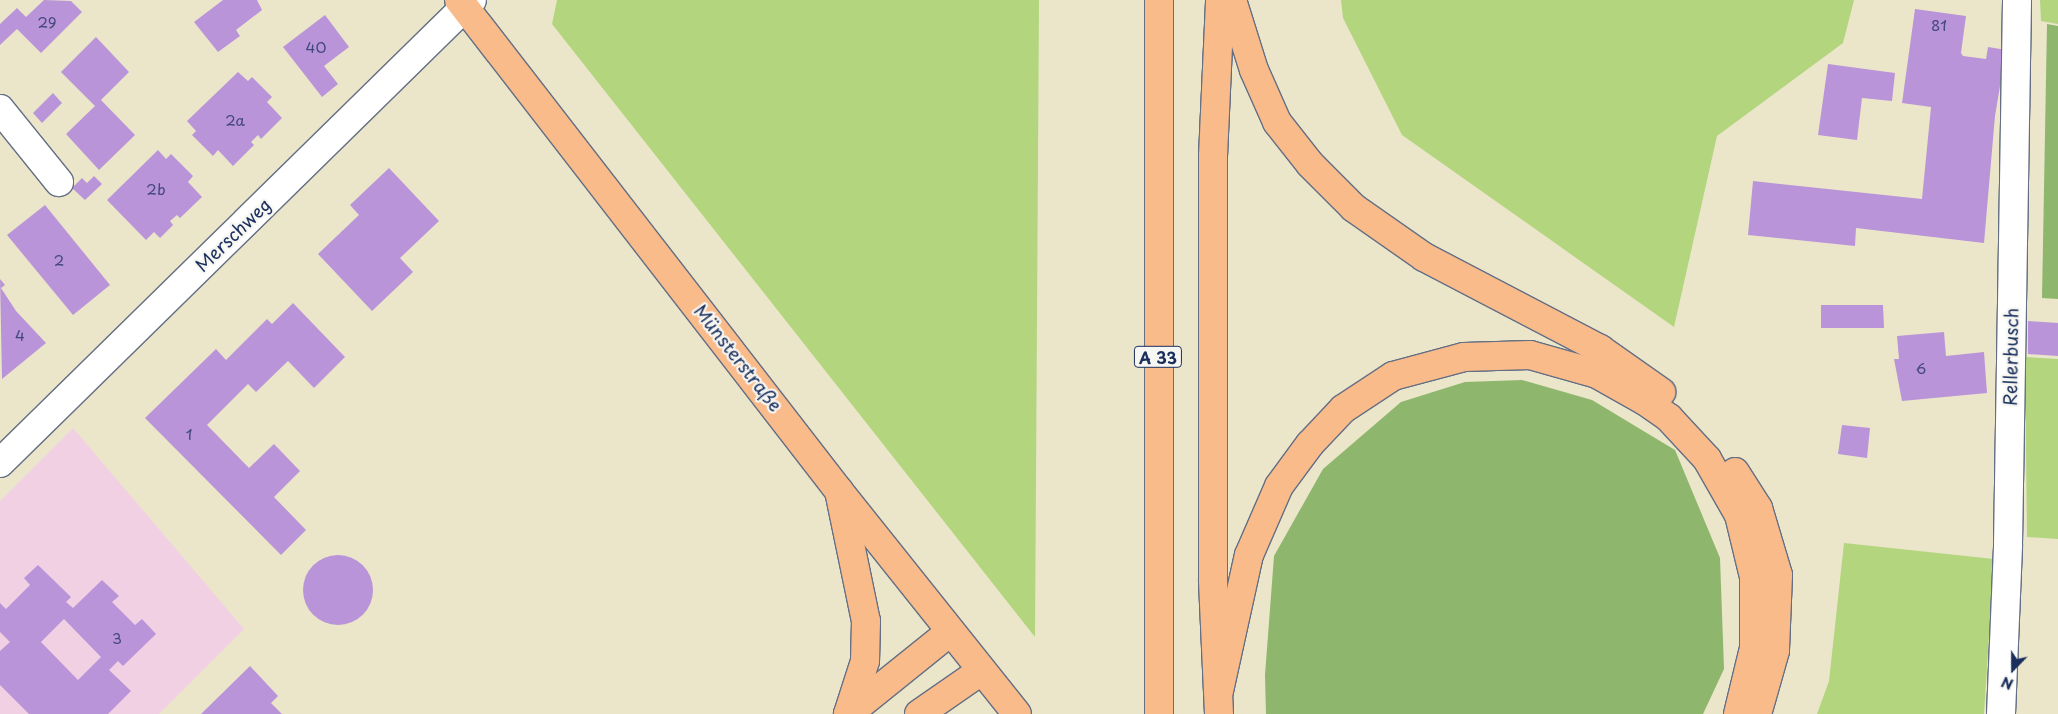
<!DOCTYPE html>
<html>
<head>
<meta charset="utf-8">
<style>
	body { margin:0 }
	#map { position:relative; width:2058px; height:714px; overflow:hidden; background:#ebe6ca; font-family:"Playpen Sans",sans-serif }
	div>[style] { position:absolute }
	.built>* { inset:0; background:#f1d0e4 }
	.green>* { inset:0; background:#b3d57e }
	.forest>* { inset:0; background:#8eb66d }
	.building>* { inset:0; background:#ba94d8 }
	.round { border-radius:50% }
	.roads { filter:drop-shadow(1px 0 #646f84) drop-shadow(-1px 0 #646f84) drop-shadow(0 1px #646f84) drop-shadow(0 -1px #646f84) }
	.minor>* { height:28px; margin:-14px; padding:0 14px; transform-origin:14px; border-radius:14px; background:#fff }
	.major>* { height:28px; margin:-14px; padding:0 14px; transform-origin:14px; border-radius:14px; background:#fabb8b }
	.highway>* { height:28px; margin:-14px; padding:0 14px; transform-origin:14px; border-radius:14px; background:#fabb8b }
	span { translate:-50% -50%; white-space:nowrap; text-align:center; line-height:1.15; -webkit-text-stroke:4.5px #f6f6f2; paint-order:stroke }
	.number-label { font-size:15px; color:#43487c }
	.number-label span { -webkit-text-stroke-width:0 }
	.shield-label span { padding:1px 4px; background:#f6f6f2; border:1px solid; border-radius:4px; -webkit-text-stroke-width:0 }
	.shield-label { font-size:16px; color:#1b2f5e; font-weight:700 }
	.street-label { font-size:18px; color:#1b2f5e }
	.north { position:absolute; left:1988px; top:644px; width:50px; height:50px; -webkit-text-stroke:4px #f6f6f2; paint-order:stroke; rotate:202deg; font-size:14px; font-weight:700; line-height:20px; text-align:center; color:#1b2f5e }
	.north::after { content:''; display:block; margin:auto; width:18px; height:22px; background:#1b2f5e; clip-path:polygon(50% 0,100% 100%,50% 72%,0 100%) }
</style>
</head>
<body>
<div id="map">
	<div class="built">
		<i style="clip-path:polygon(73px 428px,244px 629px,159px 714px,0 714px,0 501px)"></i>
	</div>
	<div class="green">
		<i style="clip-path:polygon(557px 0,1039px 0,1035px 637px,552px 24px)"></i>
		<i style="clip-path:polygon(1341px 0,1854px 0,1843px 43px,1717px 136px,1674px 327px,1402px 135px,1343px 18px)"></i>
		<i style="clip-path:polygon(2040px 0,2058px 0,2058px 24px,2041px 21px)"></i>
		<i style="clip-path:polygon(2025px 357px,2058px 359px,2058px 539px,2027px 537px)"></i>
		<i style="clip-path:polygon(1844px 543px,1994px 559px,1984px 714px,1817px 714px,1829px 681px)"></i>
	</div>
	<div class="forest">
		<i style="clip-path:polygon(2047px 24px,2058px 26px,2058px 299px,2042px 298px)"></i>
		<i style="clip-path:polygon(1522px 380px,1592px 400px,1675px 450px,1720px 558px,1724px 669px,1703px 714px,1266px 714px,1265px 675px,1274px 556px,1323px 469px,1401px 402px,1465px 382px)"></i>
	</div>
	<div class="building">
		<i style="clip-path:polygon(44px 0,71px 1px,82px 12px,41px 53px,17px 29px,0 45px,0 24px,17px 8px,26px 17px)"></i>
		<i style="clip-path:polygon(223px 0,257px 0,262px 10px,236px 30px,240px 36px,218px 52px,194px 22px)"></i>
		<i style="clip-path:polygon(1915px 9px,1966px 16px,1961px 53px,1963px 56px,1986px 59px,1988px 47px,2006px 50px,1995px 116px,1984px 243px,1856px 228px,1855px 246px,1748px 235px,1753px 181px,1922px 199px,1931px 107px,1902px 103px)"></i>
		<i style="clip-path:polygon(325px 15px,349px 47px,324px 66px,338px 84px,322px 97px,283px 47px)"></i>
		<i style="clip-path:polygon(96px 37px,129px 72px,101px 100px,135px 135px,99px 170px,66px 134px,95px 106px,61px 72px)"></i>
		<i style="clip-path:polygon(1828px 64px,1895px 73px,1892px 101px,1862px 98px,1857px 140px,1818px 135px)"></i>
		<i style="clip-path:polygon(238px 72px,248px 81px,252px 77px,272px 97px,267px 102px,282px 118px,261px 139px,258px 135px,251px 142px,254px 145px,233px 166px,218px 150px,213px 156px,192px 135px,196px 131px,187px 121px)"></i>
		<i style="clip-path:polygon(53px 93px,62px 103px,42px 123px,33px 113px)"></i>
		<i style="clip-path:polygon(158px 150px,166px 159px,171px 154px,193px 176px,188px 182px,202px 197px,180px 218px,177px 215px,170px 221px,173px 225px,160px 238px,154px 232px,146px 240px,107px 200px)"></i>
		<i style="clip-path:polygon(389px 168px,439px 221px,400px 258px,413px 272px,372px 311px,318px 254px,359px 215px,350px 205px)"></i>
		<i style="clip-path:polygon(94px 176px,102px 184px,85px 200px,72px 188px,82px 178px,87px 183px)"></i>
		<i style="clip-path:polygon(45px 205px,110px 285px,73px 315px,7px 235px)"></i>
		<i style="clip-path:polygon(0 279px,5px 285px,1px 288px,16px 311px,46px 343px,2px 379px)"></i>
		<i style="clip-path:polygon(293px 303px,345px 357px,314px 388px,288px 361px,256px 392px,248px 384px,207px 425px,249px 468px,274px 444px,300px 471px,274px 497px,306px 530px,281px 555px,145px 418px,216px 349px,226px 360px,267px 319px,272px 324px)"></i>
		<i style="clip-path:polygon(1821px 305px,1883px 305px,1884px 328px,1821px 328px)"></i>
		<i style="clip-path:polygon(2028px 321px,2058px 323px,2058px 356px,2028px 354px)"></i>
		<i style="clip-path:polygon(1944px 332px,1946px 356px,1984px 352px,1987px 393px,1902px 401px,1894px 359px,1899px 359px,1897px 336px)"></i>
		<i style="clip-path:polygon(1842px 425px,1870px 428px,1867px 458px,1838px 454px)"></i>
		<i class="round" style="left:303px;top:555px;width:70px;height:70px"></i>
		<i style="clip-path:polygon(evenodd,38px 565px,71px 597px,66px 602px,73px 608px,102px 580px,119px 596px,112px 602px,135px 625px,142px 619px,156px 634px,123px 666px,118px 661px,109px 670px,131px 691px,108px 714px,29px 714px,0 685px,0 651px,10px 642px,0 632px,0 603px,6px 609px,30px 585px,24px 578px,38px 565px,64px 619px,101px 657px,78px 680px,41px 642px,64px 619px)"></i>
		<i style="clip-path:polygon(250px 666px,278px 696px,271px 703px,282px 714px,201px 714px)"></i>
	</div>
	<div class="roads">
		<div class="minor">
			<i style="left:0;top:109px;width:94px;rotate:51.1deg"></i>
			<i style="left:0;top:463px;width:661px;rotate:-44.45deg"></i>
			<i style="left:2001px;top:714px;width:170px;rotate:-87.6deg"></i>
			<i style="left:2008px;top:544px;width:544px;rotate:-89.05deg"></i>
		</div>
		<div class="major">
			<i style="left:459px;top:0;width:621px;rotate:52.26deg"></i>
			<i style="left:839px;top:491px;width:285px;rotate:51.4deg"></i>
		</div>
		<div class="highway">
			<i style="left:1232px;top:0;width:73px;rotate:72.6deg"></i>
			<i style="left:1254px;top:70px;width:57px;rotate:66.1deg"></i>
			<i style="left:1277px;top:122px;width:53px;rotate:51.8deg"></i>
			<i style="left:1310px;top:164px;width:62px;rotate:45deg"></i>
			<i style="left:1354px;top:208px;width:85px;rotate:35deg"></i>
			<i style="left:1424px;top:257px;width:199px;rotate:27.6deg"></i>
			<i style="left:1600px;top:349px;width:75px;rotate:35.2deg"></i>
			<i style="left:1735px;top:472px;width:43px;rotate:57.4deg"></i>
			<i style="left:1758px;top:508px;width:70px;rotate:73.4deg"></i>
			<i style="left:1778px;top:575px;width:76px;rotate:92.3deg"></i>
			<i style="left:1775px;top:651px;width:66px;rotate:105.9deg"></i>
			<i style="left:839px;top:491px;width:133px;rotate:78.3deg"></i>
			<i style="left:866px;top:621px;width:40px;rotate:91.4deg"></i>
			<i style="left:865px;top:661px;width:56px;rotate:107.8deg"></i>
			<i style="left:1219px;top:691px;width:139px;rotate:-77.6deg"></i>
			<i style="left:1249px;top:555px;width:75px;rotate:-66.5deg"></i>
			<i style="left:1279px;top:486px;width:52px;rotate:-53.6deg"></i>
			<i style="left:1310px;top:444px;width:48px;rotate:-46.7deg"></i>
			<i style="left:1343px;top:409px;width:60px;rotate:-33.4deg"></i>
			<i style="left:1393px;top:376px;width:73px;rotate:-15deg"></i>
			<i style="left:1464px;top:357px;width:66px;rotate:-1.7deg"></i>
			<i style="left:1530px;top:355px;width:70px;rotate:15.8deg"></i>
			<i style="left:1597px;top:374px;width:55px;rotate:29.4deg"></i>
			<i style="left:1645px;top:401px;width:29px;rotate:35deg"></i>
			<i style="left:1669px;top:418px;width:56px;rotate:47.2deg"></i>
			<i style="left:1707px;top:459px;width:64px;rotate:60.3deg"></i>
			<i style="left:1739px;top:515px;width:64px;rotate:76.4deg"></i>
			<i style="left:1754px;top:577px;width:71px;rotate:90deg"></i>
			<i style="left:1754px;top:648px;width:68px;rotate:103.6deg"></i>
			<i style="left:848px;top:714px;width:131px;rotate:-38.8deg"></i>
			<i style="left:919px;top:714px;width:75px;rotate:-34.7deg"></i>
			<i style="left:1159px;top:714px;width:714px;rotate:-90deg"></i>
			<i style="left:1219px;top:714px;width:134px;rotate:-92.6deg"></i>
			<i style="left:1213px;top:580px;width:424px;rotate:-90deg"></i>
			<i style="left:1213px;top:156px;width:156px;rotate:-87.4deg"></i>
		</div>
	</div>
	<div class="number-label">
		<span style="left:47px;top:22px">29</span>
		<span style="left:1939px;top:25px">81</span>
		<span style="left:316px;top:47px">40</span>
		<span style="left:235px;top:120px">2a</span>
		<span style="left:156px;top:189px">2b</span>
		<span style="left:59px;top:260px">2</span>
		<span style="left:20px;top:335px">4</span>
		<span style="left:1921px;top:368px">6</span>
		<span style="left:189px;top:434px">1</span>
		<span style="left:117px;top:638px">3</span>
	</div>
	<div class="shield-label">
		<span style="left:1158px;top:357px">A 33</span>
	</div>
	<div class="street-label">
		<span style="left:233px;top:235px;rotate:-44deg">Merschweg</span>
		<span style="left:2011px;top:357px;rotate:-89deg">Rellerbusch</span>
		<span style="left:738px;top:358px;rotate:52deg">Münsterstraße</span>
	</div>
	<div class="north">N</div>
</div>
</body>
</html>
